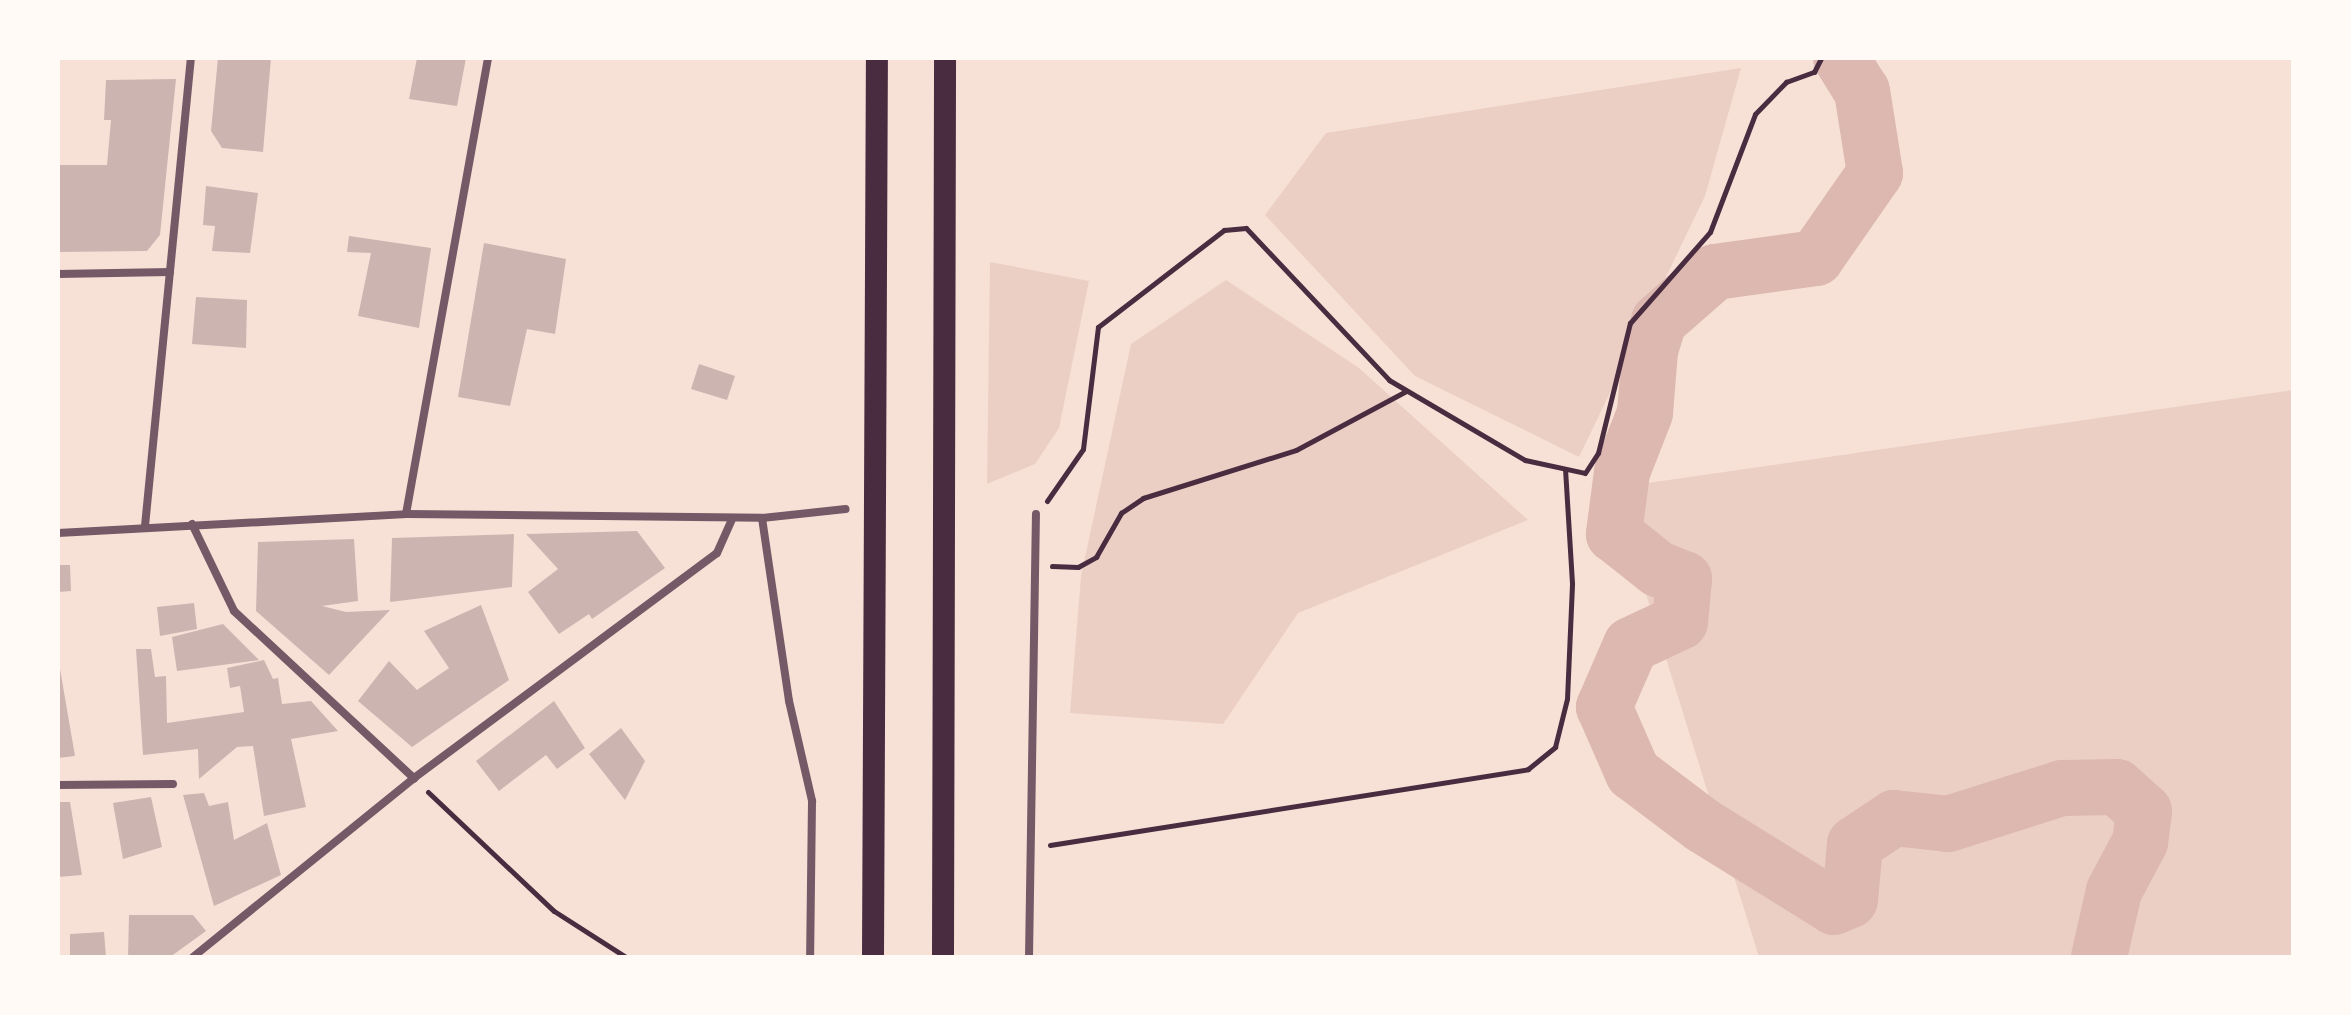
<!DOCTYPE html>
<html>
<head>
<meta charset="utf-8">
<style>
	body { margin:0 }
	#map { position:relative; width:2351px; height:1015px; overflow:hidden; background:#f7e1d7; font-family:"Open Sans",sans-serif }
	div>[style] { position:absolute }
	.green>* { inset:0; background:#ebcfc5 }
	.river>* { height:56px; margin:-28px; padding:0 28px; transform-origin:28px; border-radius:28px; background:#dcb8b0 }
	.building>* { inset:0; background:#ccb4b1 }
	.path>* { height:5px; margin:-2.5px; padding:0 2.5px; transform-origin:2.5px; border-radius:2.5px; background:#4a2c40 }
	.minor>* { height:8px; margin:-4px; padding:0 4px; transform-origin:4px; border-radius:4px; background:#755966 }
	.trunk>* { height:22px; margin:-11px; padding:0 11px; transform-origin:11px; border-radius:11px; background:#4a2c40 }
	span { translate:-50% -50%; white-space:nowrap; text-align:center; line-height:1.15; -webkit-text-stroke:6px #fffaf5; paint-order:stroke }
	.frame { position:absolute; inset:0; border:60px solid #fffaf5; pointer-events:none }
</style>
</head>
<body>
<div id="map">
	<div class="green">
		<i style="clip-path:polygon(1741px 68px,1705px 196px,1579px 457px,1415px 376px,1265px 215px,1326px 133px)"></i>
		<i style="clip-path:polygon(990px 262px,1089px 281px,1059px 428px,1035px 464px,987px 484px)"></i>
		<i style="clip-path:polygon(1226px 280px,1359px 368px,1528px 520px,1298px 613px,1223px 724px,1070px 713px,1081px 576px,1131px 344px)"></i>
		<i style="clip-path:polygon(2293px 390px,2293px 957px,1759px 957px,1613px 488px)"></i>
	</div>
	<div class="river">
		<i style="left:1841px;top:58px;width:39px;rotate:58deg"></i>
		<i style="left:1862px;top:91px;width:83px;rotate:81deg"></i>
		<i style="left:1875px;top:173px;width:103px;rotate:124.8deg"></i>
		<i style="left:1816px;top:258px;width:102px;rotate:172.1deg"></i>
		<i style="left:1715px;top:272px;width:74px;rotate:138.8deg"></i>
		<i style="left:1659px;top:321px;width:31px;rotate:107deg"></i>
		<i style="left:1650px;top:351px;width:62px;rotate:94.6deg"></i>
		<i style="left:1645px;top:413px;width:63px;rotate:111.3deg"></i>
		<i style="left:1622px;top:472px;width:63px;rotate:97.4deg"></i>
		<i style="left:1614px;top:534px;width:56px;rotate:38.5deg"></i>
		<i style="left:1658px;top:569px;width:28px;rotate:21deg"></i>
		<i style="left:1684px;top:579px;width:43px;rotate:95.3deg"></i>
		<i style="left:1680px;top:622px;width:54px;rotate:154.9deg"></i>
		<i style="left:1631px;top:645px;width:68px;rotate:113.5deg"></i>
		<i style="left:1604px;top:707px;width:72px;rotate:66.3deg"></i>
		<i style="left:1633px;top:773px;width:86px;rotate:37deg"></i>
		<i style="left:1702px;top:825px;width:155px;rotate:31.8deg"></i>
		<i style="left:1834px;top:907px;width:17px;rotate:-24deg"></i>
		<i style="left:1850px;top:900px;width:56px;rotate:-84.9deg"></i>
		<i style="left:1855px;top:844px;width:47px;rotate:-33.7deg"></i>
		<i style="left:1894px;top:818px;width:54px;rotate:6.3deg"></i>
		<i style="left:1948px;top:824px;width:120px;rotate:-17.5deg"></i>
		<i style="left:2062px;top:788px;width:55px;rotate:-1deg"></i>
		<i style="left:2117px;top:787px;width:36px;rotate:42deg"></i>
		<i style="left:2144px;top:811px;width:31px;rotate:97deg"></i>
		<i style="left:2140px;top:842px;width:55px;rotate:118deg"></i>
		<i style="left:2114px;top:891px;width:68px;rotate:102.8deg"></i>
	</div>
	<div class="building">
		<i style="clip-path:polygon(218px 58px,271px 58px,263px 152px,222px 148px,211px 131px)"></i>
		<i style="clip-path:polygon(417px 58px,466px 58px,457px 106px,409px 99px)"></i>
		<i style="clip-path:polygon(176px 79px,160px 235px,147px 251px,58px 252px,58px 165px,107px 165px,111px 120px,104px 120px,106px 80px)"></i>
		<i style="clip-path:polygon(206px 186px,258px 193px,250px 253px,212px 251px,215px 226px,203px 225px)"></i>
		<i style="clip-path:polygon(349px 236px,431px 248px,419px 328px,358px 316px,371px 253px,347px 252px)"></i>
		<i style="clip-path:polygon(484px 243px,566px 259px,555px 334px,527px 329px,510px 406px,458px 397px)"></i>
		<i style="clip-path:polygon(196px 297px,247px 300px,246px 348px,192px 344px)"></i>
		<i style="clip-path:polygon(699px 364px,735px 376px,727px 400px,691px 389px)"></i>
		<i style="clip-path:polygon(637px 531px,665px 568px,592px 619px,589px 614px,559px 634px,528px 592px,558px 569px,526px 534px)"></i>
		<i style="clip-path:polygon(514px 534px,512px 587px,390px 602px,392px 538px)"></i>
		<i style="clip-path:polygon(354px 539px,358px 601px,322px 606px,346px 612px,390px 610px,329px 675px,256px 611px,258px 542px)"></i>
		<i style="clip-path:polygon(58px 565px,70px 565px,71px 591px,58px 592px)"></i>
		<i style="clip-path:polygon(194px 603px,197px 629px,160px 636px,157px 607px)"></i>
		<i style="clip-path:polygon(481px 605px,509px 680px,412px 747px,358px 701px,389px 661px,417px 690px,449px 668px,424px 631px)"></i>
		<i style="clip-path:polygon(223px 624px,259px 660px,177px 671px,172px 637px)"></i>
		<i style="clip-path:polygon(136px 649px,151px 649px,155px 677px,166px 676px,167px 723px,244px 712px,240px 686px,230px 688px,227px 668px,264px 660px,273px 679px,278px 678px,282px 704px,311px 701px,338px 731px,291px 739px,306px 807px,264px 816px,253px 746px,237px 747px,199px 779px,198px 749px,143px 755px)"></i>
		<i style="clip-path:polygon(58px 669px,60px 669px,75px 756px,58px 758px)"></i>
		<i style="clip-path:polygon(554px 701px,585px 748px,557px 769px,546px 755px,499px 791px,476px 761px)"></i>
		<i style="clip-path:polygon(621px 728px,645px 761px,625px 800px,589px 754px)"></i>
		<i style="clip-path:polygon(204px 793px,209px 806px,228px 802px,234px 840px,267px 823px,281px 875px,214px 906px,183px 795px)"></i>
		<i style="clip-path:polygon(151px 797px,162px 847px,123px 859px,113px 803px)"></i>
		<i style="clip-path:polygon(58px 802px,70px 802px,82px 875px,58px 877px)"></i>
		<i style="clip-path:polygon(129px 915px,193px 915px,206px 931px,170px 957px,128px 957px)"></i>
		<i style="clip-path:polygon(104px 932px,106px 957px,70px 957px,70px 934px)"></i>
	</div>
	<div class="path">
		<i style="left:1047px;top:501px;width:63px;rotate:-55.3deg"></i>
		<i style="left:1083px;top:449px;width:123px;rotate:-83deg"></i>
		<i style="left:1098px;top:327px;width:159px;rotate:-37.6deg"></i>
		<i style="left:1224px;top:230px;width:22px;rotate:-5deg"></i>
		<i style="left:1246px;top:228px;width:209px;rotate:46.7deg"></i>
		<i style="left:1389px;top:380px;width:158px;rotate:30.5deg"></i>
		<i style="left:1525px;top:460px;width:61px;rotate:12.2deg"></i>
		<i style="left:1585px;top:473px;width:24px;rotate:-57deg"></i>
		<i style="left:1598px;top:453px;width:134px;rotate:-76.2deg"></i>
		<i style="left:1630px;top:323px;width:121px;rotate:-48.7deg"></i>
		<i style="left:1710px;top:232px;width:126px;rotate:-69.1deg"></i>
		<i style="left:1755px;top:114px;width:45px;rotate:-45.9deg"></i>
		<i style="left:1786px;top:82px;width:30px;rotate:-20deg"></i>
		<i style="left:1814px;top:72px;width:16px;rotate:-63deg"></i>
		<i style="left:1052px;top:566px;width:26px;rotate:2deg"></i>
		<i style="left:1078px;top:567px;width:21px;rotate:-29deg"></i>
		<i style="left:1096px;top:557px;width:51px;rotate:-60.4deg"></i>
		<i style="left:1121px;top:513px;width:27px;rotate:-34deg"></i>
		<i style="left:1143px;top:498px;width:160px;rotate:-17.4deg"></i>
		<i style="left:1296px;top:450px;width:125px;rotate:-28.2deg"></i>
		<i style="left:428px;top:792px;width:173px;rotate:43.4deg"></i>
		<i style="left:554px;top:911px;width:85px;rotate:32.6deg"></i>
		<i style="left:1050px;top:845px;width:484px;rotate:-9deg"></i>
		<i style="left:1528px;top:769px;width:35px;rotate:-39deg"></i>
		<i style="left:1555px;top:747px;width:49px;rotate:-76deg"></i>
		<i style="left:1567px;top:699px;width:116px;rotate:-87.5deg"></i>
		<i style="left:1572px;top:583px;width:114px;rotate:-93.5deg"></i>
	</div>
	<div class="minor">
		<i style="left:58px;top:274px;width:112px;rotate:-1deg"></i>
		<i style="left:406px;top:514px;width:463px;rotate:-79.8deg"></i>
		<i style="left:762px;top:518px;width:84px;rotate:-6.1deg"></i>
		<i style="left:192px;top:524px;width:97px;rotate:64.2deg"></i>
		<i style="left:234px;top:611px;width:246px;rotate:42.9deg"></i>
		<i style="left:145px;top:526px;width:470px;rotate:-84.4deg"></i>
		<i style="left:58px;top:533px;width:349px;rotate:-3.1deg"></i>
		<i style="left:406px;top:514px;width:356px;rotate:0.6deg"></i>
		<i style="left:762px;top:518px;width:185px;rotate:81.6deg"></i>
		<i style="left:789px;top:701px;width:103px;rotate:77deg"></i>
		<i style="left:812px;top:801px;width:156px;rotate:90.7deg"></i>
		<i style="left:58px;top:785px;width:115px;rotate:-0.5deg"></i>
		<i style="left:193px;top:957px;width:284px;rotate:-39deg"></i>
		<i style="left:414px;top:778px;width:377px;rotate:-36.6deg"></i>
		<i style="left:717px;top:553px;width:36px;rotate:-66deg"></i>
		<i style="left:1029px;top:957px;width:443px;rotate:-89.1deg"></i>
	</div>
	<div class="trunk">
		<i style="left:873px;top:957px;width:899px;rotate:-89.75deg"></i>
		<i style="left:943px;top:957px;width:899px;rotate:-89.87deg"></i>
	</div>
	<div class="frame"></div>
</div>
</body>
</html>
